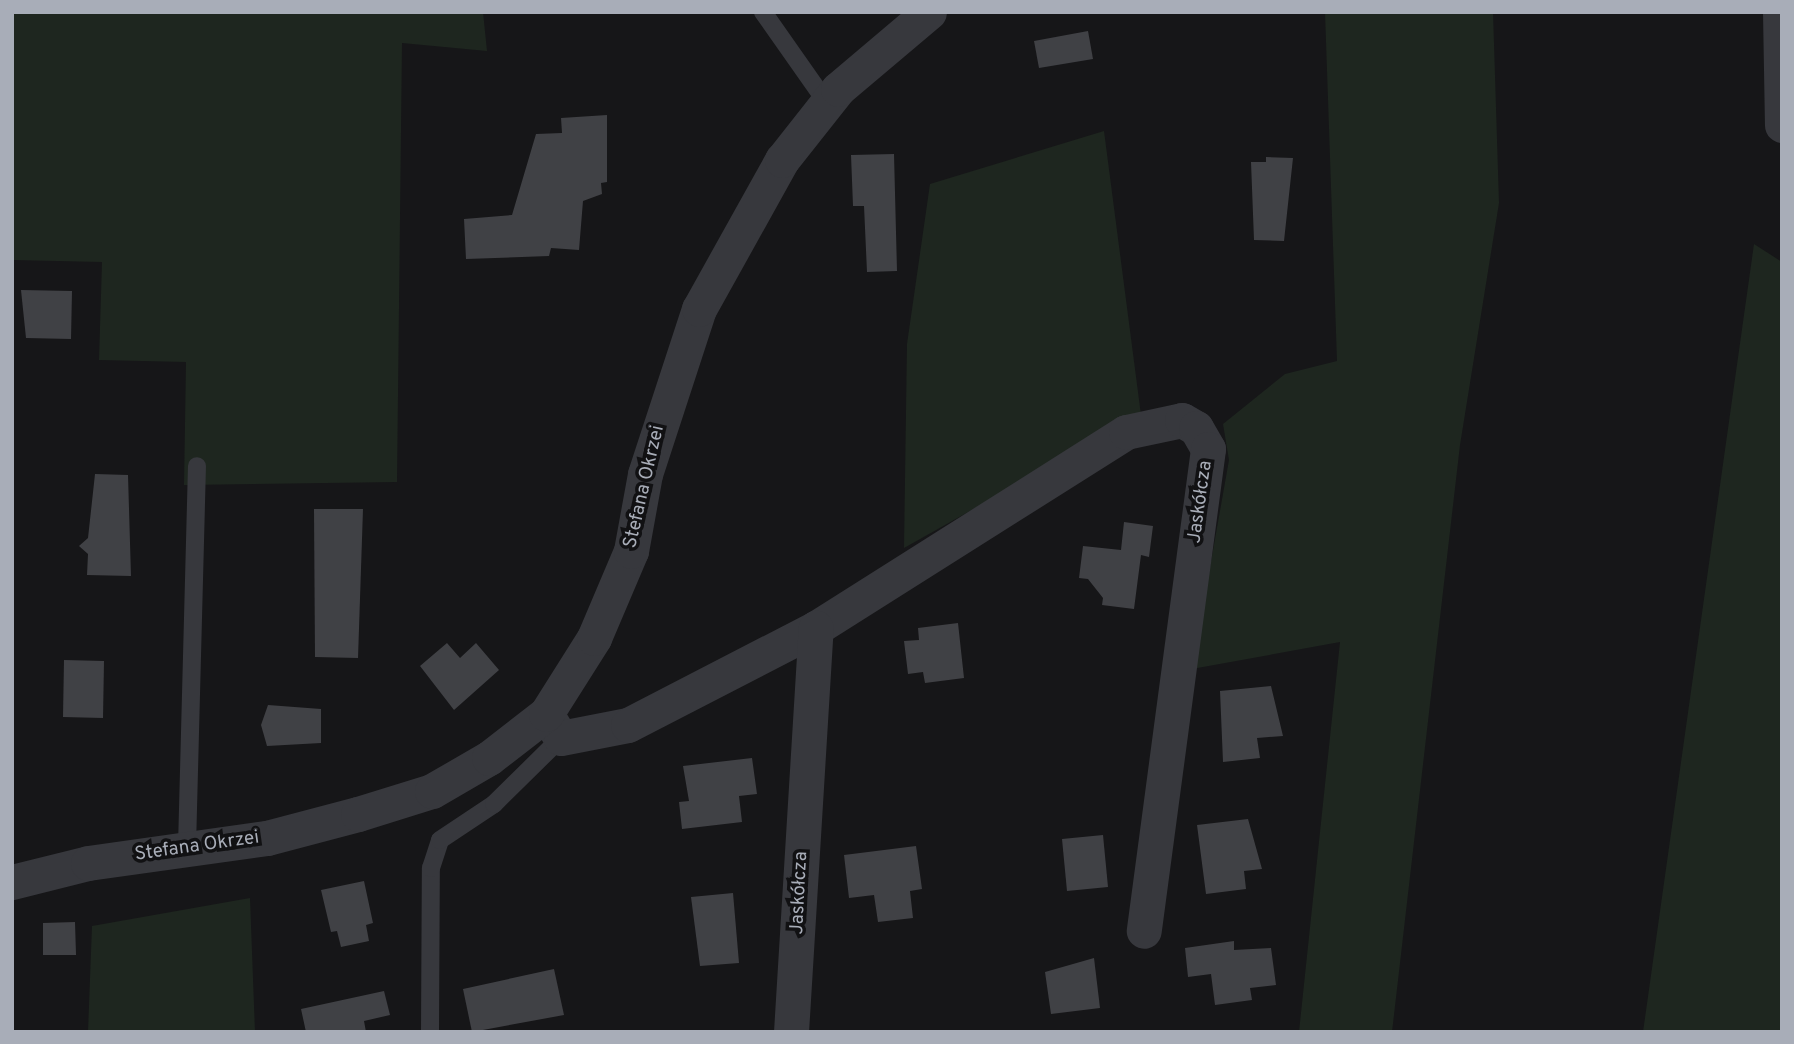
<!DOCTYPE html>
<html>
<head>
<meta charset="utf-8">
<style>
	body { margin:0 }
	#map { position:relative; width:1794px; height:1044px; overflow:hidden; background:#161618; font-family:Overpass,sans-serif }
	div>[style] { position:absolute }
	.green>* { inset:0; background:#1e261f }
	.building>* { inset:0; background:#404145 }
	.lane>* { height:18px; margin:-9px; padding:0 9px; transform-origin:9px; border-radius:9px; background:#37383d }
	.street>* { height:35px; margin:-17.5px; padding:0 17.5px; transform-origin:17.5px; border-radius:17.5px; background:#37383d }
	span { translate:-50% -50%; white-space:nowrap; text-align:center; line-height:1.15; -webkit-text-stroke:7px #111113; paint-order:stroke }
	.street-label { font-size:19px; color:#a8adb8 }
	.frame { position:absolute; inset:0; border:14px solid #a8adb8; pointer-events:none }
</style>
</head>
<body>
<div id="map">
	<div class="green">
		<i style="clip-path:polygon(12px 12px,483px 12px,487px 51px,402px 43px,397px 482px,184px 485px,186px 362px,99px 360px,102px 262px,12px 260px)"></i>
		<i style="clip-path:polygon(1325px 12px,1493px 12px,1499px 203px,1460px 445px,1392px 1032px,1299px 1032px,1340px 642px,1192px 669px,1229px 460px,1223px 424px,1285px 374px,1337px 361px)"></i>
		<i style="clip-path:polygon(1104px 131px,1141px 415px,904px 548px,907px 344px,930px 184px)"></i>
		<i style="clip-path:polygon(1754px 244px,1782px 262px,1782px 1032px,1643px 1032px)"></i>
		<i style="clip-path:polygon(250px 898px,255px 1032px,88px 1032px,92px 926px)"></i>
	</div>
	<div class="building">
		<i style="clip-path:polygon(1088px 31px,1093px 59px,1039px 68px,1034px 41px)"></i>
		<i style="clip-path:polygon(607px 115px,607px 182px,601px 183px,602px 194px,583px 201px,579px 250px,551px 248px,549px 256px,466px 259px,464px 219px,512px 215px,536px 134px,562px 133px,561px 118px)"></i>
		<i style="clip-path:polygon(894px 154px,897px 271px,867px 272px,864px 206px,853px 206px,851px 155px)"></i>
		<i style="clip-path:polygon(1266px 157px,1293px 158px,1284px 241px,1254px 240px,1251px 162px,1266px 162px)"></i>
		<i style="clip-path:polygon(21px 290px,72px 291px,71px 339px,26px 338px)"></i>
		<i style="clip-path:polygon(95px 474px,128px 475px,131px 576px,87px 575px,88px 554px,79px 546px,88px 538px)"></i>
		<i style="clip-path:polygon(314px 509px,363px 509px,358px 658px,315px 657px)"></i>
		<i style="clip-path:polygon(1124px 522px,1153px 526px,1149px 557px,1141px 555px,1134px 609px,1102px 605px,1103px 598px,1088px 579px,1079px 578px,1083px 546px,1121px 550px)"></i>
		<i style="clip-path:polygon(958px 623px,964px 678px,925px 683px,923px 672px,908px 674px,904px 641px,919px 640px,918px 628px)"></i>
		<i style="clip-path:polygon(447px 643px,460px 658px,476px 643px,499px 670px,454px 710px,420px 666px)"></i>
		<i style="clip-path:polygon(64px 660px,104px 661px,103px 718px,63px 717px)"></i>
		<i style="clip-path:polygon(1271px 686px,1283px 736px,1257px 738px,1260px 758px,1223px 762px,1220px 691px)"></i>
		<i style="clip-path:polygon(268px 705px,321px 709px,321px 743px,267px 746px,261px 725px)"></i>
		<i style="clip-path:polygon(752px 758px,757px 794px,739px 796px,742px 822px,682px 829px,679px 802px,689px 801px,683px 766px)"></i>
		<i style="clip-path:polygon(1248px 819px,1262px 869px,1244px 871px,1246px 889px,1206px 894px,1197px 825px)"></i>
		<i style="clip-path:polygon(1103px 835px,1108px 887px,1067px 891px,1062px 839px)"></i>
		<i style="clip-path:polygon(916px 846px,922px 889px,910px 891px,913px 918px,878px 922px,874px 895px,849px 898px,844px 855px)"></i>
		<i style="clip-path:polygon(364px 881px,373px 923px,366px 925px,369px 941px,341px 947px,337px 931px,331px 932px,321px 890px)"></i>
		<i style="clip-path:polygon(733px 893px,739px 963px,700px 966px,691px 897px)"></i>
		<i style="clip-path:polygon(75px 922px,76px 955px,43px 955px,43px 923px)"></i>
		<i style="clip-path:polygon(1234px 941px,1234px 950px,1271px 948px,1276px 985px,1250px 988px,1252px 1000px,1215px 1005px,1211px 974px,1188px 977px,1185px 948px)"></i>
		<i style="clip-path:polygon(1094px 958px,1100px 1008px,1051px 1014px,1045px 972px)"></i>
		<i style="clip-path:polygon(554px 969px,564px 1015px,472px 1032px,463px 989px)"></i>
		<i style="clip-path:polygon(384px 991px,390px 1015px,364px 1021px,366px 1032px,306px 1032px,301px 1009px)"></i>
	</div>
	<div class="lane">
		<i style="left:763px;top:12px;width:111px;rotate:54.9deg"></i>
		<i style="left:187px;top:847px;width:381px;rotate:-88.5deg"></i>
		<i style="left:430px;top:1032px;width:164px;rotate:-89.7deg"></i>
		<i style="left:431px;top:868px;width:29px;rotate:-72deg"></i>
		<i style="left:440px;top:840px;width:65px;rotate:-33.7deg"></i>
		<i style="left:494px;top:804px;width:94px;rotate:-44.6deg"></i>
	</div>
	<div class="street">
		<i style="left:1780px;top:12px;width:113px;rotate:89deg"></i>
		<i style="left:546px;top:714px;width:28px;rotate:58deg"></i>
		<i style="left:561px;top:738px;width:68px;rotate:-11deg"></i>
		<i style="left:628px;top:725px;width:212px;rotate:-27.3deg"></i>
		<i style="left:816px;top:628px;width:367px;rotate:-32.3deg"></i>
		<i style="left:1126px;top:432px;width:57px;rotate:-12.1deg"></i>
		<i style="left:1182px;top:420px;width:16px;rotate:30deg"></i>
		<i style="left:1196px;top:428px;width:24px;rotate:60deg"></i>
		<i style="left:1208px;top:449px;width:486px;rotate:97.6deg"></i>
		<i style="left:12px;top:882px;width:78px;rotate:-14deg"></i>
		<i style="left:88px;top:863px;width:181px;rotate:-8deg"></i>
		<i style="left:267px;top:838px;width:94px;rotate:-14.8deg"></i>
		<i style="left:358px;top:814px;width:77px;rotate:-17.3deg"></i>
		<i style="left:432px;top:791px;width:66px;rotate:-30.1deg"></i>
		<i style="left:489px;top:758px;width:72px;rotate:-37.7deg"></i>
		<i style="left:546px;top:714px;width:90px;rotate:-57.7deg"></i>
		<i style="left:594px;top:638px;width:95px;rotate:-67deg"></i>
		<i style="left:631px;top:551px;width:78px;rotate:-79.7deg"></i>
		<i style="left:645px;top:474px;width:174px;rotate:-71.9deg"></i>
		<i style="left:699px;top:309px;width:171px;rotate:-60.9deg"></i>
		<i style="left:782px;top:160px;width:90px;rotate:-51.7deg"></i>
		<i style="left:838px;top:89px;width:119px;rotate:-40.2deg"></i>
		<i style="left:791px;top:1032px;width:405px;rotate:-86.5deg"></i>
	</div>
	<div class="street-label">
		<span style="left:645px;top:487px;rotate:-77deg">Stefana Okrzei</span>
		<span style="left:1201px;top:502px;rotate:-82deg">Jaskółcza</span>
		<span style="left:197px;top:847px;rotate:-8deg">Stefana Okrzei</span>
		<span style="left:800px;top:893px;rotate:-87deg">Jaskółcza</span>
	</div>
	<div class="frame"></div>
</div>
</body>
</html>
